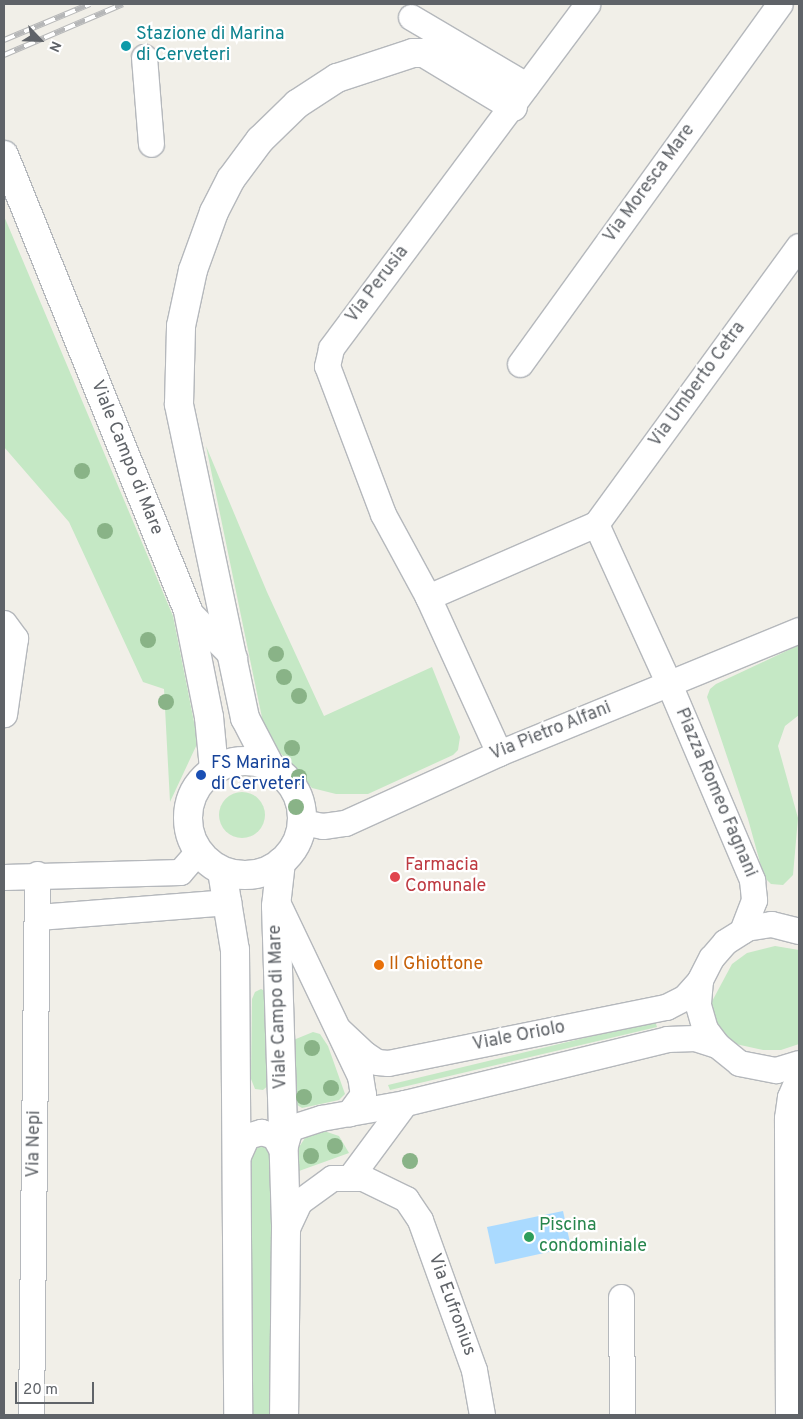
<!DOCTYPE html>
<html>
<head>
<meta charset="utf-8">
<style>
	body { margin:0 }
	#map { position:relative; width:803px; height:1419px; overflow:hidden; background:#f1efe8; font-family:Overpass,sans-serif }
	div>[style] { position:absolute }
	.green>* { inset:0; background:#c5e8c5 }
	.round { border-radius:50% }
	.water>* { inset:0; background:#aadaff }
	.roads { filter:drop-shadow(1px 0 #b5b8bc) drop-shadow(-1px 0 #b5b8bc) drop-shadow(0 1px #b5b8bc) drop-shadow(0 -1px #b5b8bc) }
	.street>* { height:25px; margin:-12.5px; padding:0 12.5px; transform-origin:12.5px; border-radius:12.5px; background:#fff }
	.secondary>* { height:28px; margin:-14px; padding:0 14px; transform-origin:14px; border-radius:14px; background:#fff }
	.secondary>.ring { margin:-14px; padding:0; box-sizing:content-box; background:none; border:28px solid #fff; border-radius:50% }
	.rail>* { height:5.5px; margin-top:-2.75px; transform-origin:0; background:repeating-linear-gradient(90deg,#fff 0 11px,#b6b7b8 0 22px); box-sizing:border-box; border-block:1px solid #b6b7b8 }
	.trees>* { width:16px; height:16px; margin:-8px; border-radius:50%; background:#89b387 }
	.dots>* { width:14px; height:14px; translate:-50% -50%; box-sizing:border-box; border:2px solid #fff; border-radius:50% }
	span { translate:-50% -50%; white-space:nowrap; text-align:center; line-height:1.15; -webkit-text-stroke:4.5px #fff; paint-order:stroke }
	.culture-label { font-size:18px; color:#0d838f }
	.left { translate:0 -50%; text-align:left }
	.street-label { font-size:18px; color:#5f6368 }
	.transit-label { font-size:18px; color:#164399 }
	.health-label { font-size:18px; color:#be3a42 }
	.food-label { font-size:18px; color:#c56008 }
	.leisure-label { font-size:18px; color:#27864d }
	.frame { position:absolute; inset:0; border:5px solid #5f6368; pointer-events:none }
	.north { position:absolute; left:15px; top:15px; width:50px; height:50px; -webkit-text-stroke:4px #fff; paint-order:stroke; rotate:114deg; font-size:14px; font-weight:700; line-height:20px; text-align:center; color:#5f6368 }
	.north::after { content:''; display:block; margin:auto; width:18px; height:22px; background:#5f6368; clip-path:polygon(50% 0,100% 100%,50% 72%,0 100%) }
	.scale { position:absolute; left:15px; top:1382px; width:79px; height:22px; box-sizing:border-box; border:2px solid #5f6368; border-top:0; padding-left:6px; font-size:15px; line-height:18px; white-space:nowrap; color:#5f6368; -webkit-text-stroke:4px #fff; paint-order:stroke }
</style>
</head>
<body>
<div id="map">
	<div class="green">
		<i style="clip-path:polygon(4px 216px,173px 616px,198px 742px,170px 802px,164px 689px,143px 682px,69px 522px,4px 447px)"></i>
		<i style="clip-path:polygon(206px 446px,267px 592px,324px 716px,432px 667px,460px 737px,458px 750px,453px 755px,368px 794px,336px 794px,312px 788px,266px 737px)"></i>
		<i style="clip-path:polygon(799px 645px,799px 715px,785px 726px,778px 746px,798px 818px,793px 875px,783px 885px,771px 884px,764px 877px,748px 819px,707px 697px,710px 689px,716px 684px)"></i>
		<i class="round" style="left:219px;top:792px;width:46px;height:46px"></i>
		<i style="clip-path:polygon(775px 946px,799px 950px,799px 1044px,781px 1050px,763px 1050px,731px 1043px,711px 1032px,709px 1007px,732px 964px,747px 953px)"></i>
		<i style="clip-path:polygon(261px 989px,267px 992px,271px 1083px,263px 1090px,255px 1089px,251px 1079px,252px 999px,255px 992px)"></i>
		<i style="clip-path:polygon(655px 1021px,657px 1027px,390px 1090px,388px 1085px)"></i>
		<i style="clip-path:polygon(313px 1032px,320px 1034px,328px 1046px,345px 1094px,339px 1100px,302px 1108px,294px 1103px,291px 1041px)"></i>
		<i style="clip-path:polygon(321px 1130px,339px 1136px,349px 1153px,299px 1171px,297px 1150px,307px 1135px)"></i>
		<i style="clip-path:polygon(262px 1144px,272px 1151px,273px 1415px,249px 1415px,251px 1155px,254px 1147px)"></i>
	</div>
	<div class="water">
		<i style="clip-path:polygon(563px 1211px,571px 1247px,495px 1264px,487px 1227px)"></i>
	</div>
	<div class="roads">
		<div class="street">
			<i style="left:411px;top:17px;width:134px;rotate:30.6deg"></i>
			<i style="left:144px;top:57px;width:87px;rotate:85.4deg"></i>
			<i style="left:520px;top:364px;width:444px;rotate:-54.2deg"></i>
			<i style="left:596px;top:524px;width:176px;rotate:65.5deg"></i>
			<i style="left:669px;top:684px;width:213px;rotate:67deg"></i>
			<i style="left:752px;top:880px;width:20px;rotate:84deg"></i>
			<i style="left:754px;top:900px;width:33px;rotate:111deg"></i>
			<i style="left:428px;top:597px;width:94px;rotate:-118.5deg"></i>
			<i style="left:383px;top:514px;width:158px;rotate:-110.7deg"></i>
			<i style="left:327px;top:366px;width:18px;rotate:-77deg"></i>
			<i style="left:331px;top:348px;width:429px;rotate:-53.3deg"></i>
			<i style="left:188px;top:611px;width:66px;rotate:45.6deg"></i>
			<i style="left:4px;top:623px;width:19px;rotate:54deg"></i>
			<i style="left:15px;top:638px;width:77px;rotate:98.2deg"></i>
			<i style="left:499px;top:753px;width:171px;rotate:-114.5deg"></i>
			<i style="left:428px;top:597px;width:183px;rotate:-23.5deg"></i>
			<i style="left:596px;top:524px;width:344px;rotate:-53.9deg"></i>
			<i style="left:302px;top:822px;width:21px;rotate:11deg"></i>
			<i style="left:323px;top:826px;width:22px;rotate:-8deg"></i>
			<i style="left:345px;top:823px;width:169px;rotate:-24.4deg"></i>
			<i style="left:499px;top:753px;width:324px;rotate:-22.3deg"></i>
			<i style="left:4px;top:877px;width:176px;rotate:-1.6deg"></i>
			<i style="left:180px;top:872px;width:28px;rotate:-49deg"></i>
			<i style="left:276px;top:900px;width:195px;rotate:64.5deg"></i>
			<i style="left:360px;top:1076px;width:18px;rotate:81deg"></i>
			<i style="left:363px;top:1094px;width:24px;rotate:126deg"></i>
			<i style="left:38px;top:917px;width:191px;rotate:-4.5deg"></i>
			<i style="left:799px;top:931px;width:29px;rotate:-166deg"></i>
			<i style="left:771px;top:924px;width:24px;rotate:171deg"></i>
			<i style="left:747px;top:928px;width:26px;rotate:148deg"></i>
			<i style="left:725px;top:942px;width:21px;rotate:131deg"></i>
			<i style="left:711px;top:958px;width:25px;rotate:117deg"></i>
			<i style="left:700px;top:980px;width:25px;rotate:95deg"></i>
			<i style="left:698px;top:1005px;width:25px;rotate:74deg"></i>
			<i style="left:705px;top:1029px;width:20px;rotate:53deg"></i>
			<i style="left:717px;top:1045px;width:28px;rotate:39deg"></i>
			<i style="left:739px;top:1063px;width:38px;rotate:11deg"></i>
			<i style="left:776px;top:1070px;width:24px;rotate:-17deg"></i>
			<i style="left:339px;top:1030px;width:35px;rotate:43deg"></i>
			<i style="left:365px;top:1054px;width:14px;rotate:34deg"></i>
			<i style="left:377px;top:1062px;width:11px;rotate:5deg"></i>
			<i style="left:388px;top:1063px;width:284px;rotate:-11.4deg"></i>
			<i style="left:666px;top:1007px;width:20px;rotate:-27deg"></i>
			<i style="left:684px;top:998px;width:24px;rotate:-48deg"></i>
			<i style="left:283px;top:1152px;width:25px;rotate:-74deg"></i>
			<i style="left:290px;top:1128px;width:33px;rotate:-18deg"></i>
			<i style="left:321px;top:1118px;width:85px;rotate:-10.1deg"></i>
			<i style="left:405px;top:1103px;width:270px;rotate:-13.7deg"></i>
			<i style="left:667px;top:1039px;width:28px;rotate:-2deg"></i>
			<i style="left:695px;top:1038px;width:23px;rotate:18deg"></i>
			<i style="left:237px;top:1158px;width:24px;rotate:-66deg"></i>
			<i style="left:247px;top:1136px;width:15px;rotate:-16deg"></i>
			<i style="left:261px;top:1132px;width:14px;rotate:17deg"></i>
			<i style="left:274px;top:1136px;width:18px;rotate:61deg"></i>
			<i style="left:351px;top:1176px;width:91px;rotate:-53.5deg"></i>
			<i style="left:286px;top:1230px;width:31px;rotate:-65deg"></i>
			<i style="left:299px;top:1202px;width:41px;rotate:-36deg"></i>
			<i style="left:332px;top:1178px;width:31px"></i>
			<i style="left:363px;top:1178px;width:48px;rotate:26deg"></i>
			<i style="left:406px;top:1199px;width:25px;rotate:56deg"></i>
			<i style="left:420px;top:1220px;width:159px;rotate:70.2deg"></i>
			<i style="left:474px;top:1370px;width:46px;rotate:79.9deg"></i>
			<i style="left:621px;top:1297px;width:118px;rotate:89.5deg"></i>
			<i style="left:31px;top:1415px;width:541px;rotate:-89.36deg"></i>
			<i style="left:788px;top:1415px;width:297px;rotate:-90.2deg"></i>
			<i style="left:787px;top:1118px;width:21px;rotate:-82deg"></i>
			<i style="left:790px;top:1097px;width:23px;rotate:-67deg"></i>
		</div>
		<div class="secondary">
			<i style="left:4px;top:155px;width:492px;rotate:68deg"></i>
			<i style="left:188px;top:611px;width:108px;rotate:78.8deg"></i>
			<i style="left:209px;top:717px;width:52px;rotate:84.5deg"></i>
			<i class="ring" style="left:188px;top:761px;width:86px;height:86px"></i>
			<i style="left:270px;top:766px;width:54px;rotate:-117.5deg"></i>
			<i style="left:245px;top:718px;width:321px;rotate:-101.9deg"></i>
			<i style="left:179px;top:404px;width:78px;rotate:-88.5deg"></i>
			<i style="left:181px;top:326px;width:57px;rotate:-77.9deg"></i>
			<i style="left:193px;top:270px;width:62px;rotate:-70.1deg"></i>
			<i style="left:214px;top:212px;width:37px;rotate:-63deg"></i>
			<i style="left:231px;top:179px;width:49px;rotate:-53.4deg"></i>
			<i style="left:260px;top:140px;width:52px;rotate:-44.2deg"></i>
			<i style="left:297px;top:104px;width:48px;rotate:-33deg"></i>
			<i style="left:337px;top:78px;width:80px;rotate:-18.2deg"></i>
			<i style="left:413px;top:53px;width:11px"></i>
			<i style="left:424px;top:53px;width:104px;rotate:31.2deg"></i>
			<i style="left:281px;top:862px;width:44px;rotate:96.5deg"></i>
			<i style="left:276px;top:906px;width:324px;rotate:88.2deg"></i>
			<i style="left:286px;top:1230px;width:185px;rotate:90.6deg"></i>
			<i style="left:222px;top:871px;width:80px;rotate:80.7deg"></i>
			<i style="left:235px;top:950px;width:465px;rotate:89.6deg"></i>
		</div>
	</div>
	<div class="rail">
		<i style="left:4px;top:40px;width:93px;rotate:-22.7deg"></i>
		<i style="left:4px;top:55px;width:129px;rotate:-23.2deg"></i>
	</div>
	<div class="trees">
		<i style="left:82px;top:471px"></i>
		<i style="left:105px;top:531px"></i>
		<i style="left:148px;top:640px"></i>
		<i style="left:276px;top:654px"></i>
		<i style="left:284px;top:677px"></i>
		<i style="left:299px;top:696px"></i>
		<i style="left:166px;top:702px"></i>
		<i style="left:292px;top:748px"></i>
		<i style="left:299px;top:777px"></i>
		<i style="left:296px;top:807px"></i>
		<i style="left:312px;top:1048px"></i>
		<i style="left:331px;top:1088px"></i>
		<i style="left:304px;top:1097px"></i>
		<i style="left:335px;top:1146px"></i>
		<i style="left:311px;top:1156px"></i>
		<i style="left:410px;top:1161px"></i>
	</div>
	<div class="dots">
		<i style="left:126px;top:46px;background:#0f9aa8"></i>
		<i style="left:201px;top:775px;background:#1a4fb4"></i>
		<i style="left:395px;top:877px;background:#e0444e"></i>
		<i style="left:379px;top:965px;background:#e8710a"></i>
		<i style="left:529px;top:1237px;background:#2e9e5b"></i>
	</div>
	<div class="culture-label">
		<span class="left" style="left:136px;top:46px">Stazione di Marina<br>di Cerveteri</span>
	</div>
	<div class="street-label">
		<span style="left:650px;top:184px;rotate:-54deg">Via Moresca Mare</span>
		<span style="left:378px;top:285px;rotate:-53deg">Via Perusia</span>
		<span style="left:698px;top:385px;rotate:-54deg">Via Umberto Cetra</span>
		<span style="left:126px;top:458px;rotate:68deg">Viale Campo di Mare</span>
		<span style="left:551px;top:732px;rotate:-22deg">Via Pietro Alfani</span>
		<span style="left:715px;top:793px;rotate:67deg">Piazza Romeo Fagnani</span>
		<span style="left:279px;top:1007px;rotate:-92deg">Viale Campo di Mare</span>
		<span style="left:519px;top:1037px;rotate:-11deg">Viale Oriolo</span>
		<span style="left:35px;top:1144px;rotate:-89deg">Via Nepi</span>
		<span style="left:451px;top:1305px;rotate:70deg">Via Eufronius</span>
	</div>
	<div class="transit-label">
		<span class="left" style="left:211px;top:775px">FS Marina<br>di Cerveteri</span>
	</div>
	<div class="health-label">
		<span class="left" style="left:405px;top:877px">Farmacia<br>Comunale</span>
	</div>
	<div class="food-label">
		<span class="left" style="left:389px;top:965px">Il Ghiottone</span>
	</div>
	<div class="leisure-label">
		<span class="left" style="left:539px;top:1237px">Piscina<br>condominiale</span>
	</div>
	<div class="frame"></div>
	<div class="north">N</div>
	<div class="scale">20 m</div>
</div>
</body>
</html>
